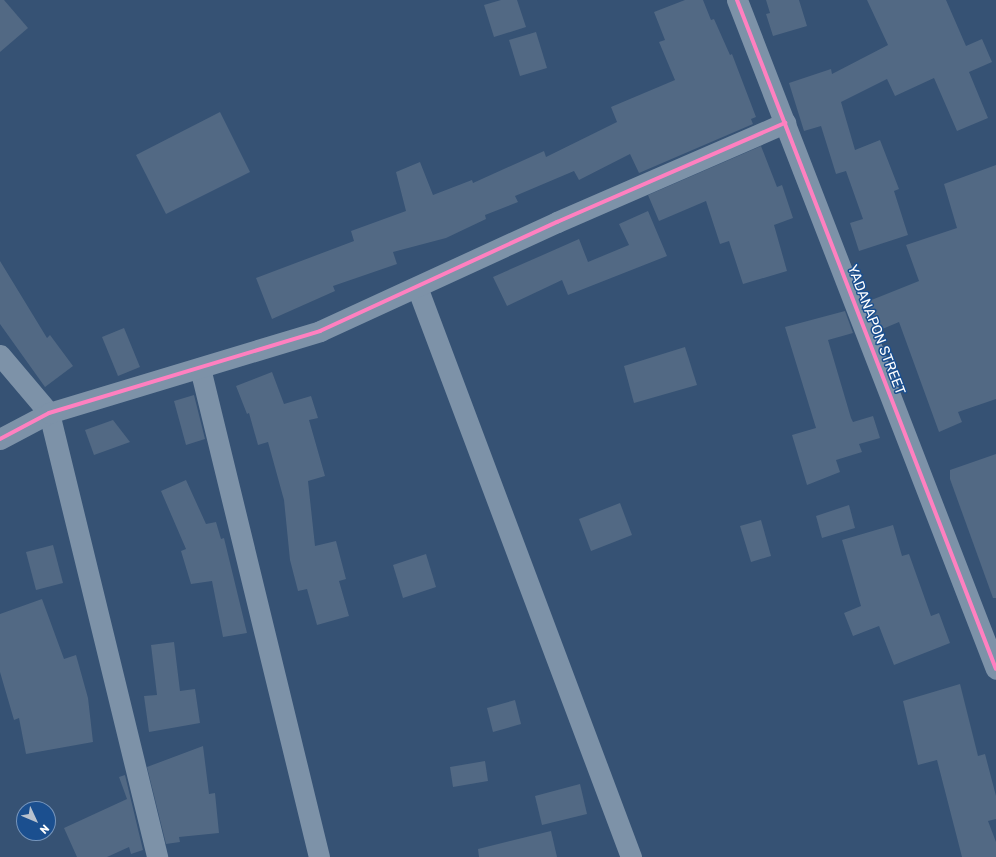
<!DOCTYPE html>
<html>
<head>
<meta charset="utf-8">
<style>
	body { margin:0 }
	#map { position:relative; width:996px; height:857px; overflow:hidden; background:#365274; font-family:Rubik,sans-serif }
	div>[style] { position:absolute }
	.building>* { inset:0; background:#526984 }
	.street>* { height:21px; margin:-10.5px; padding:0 10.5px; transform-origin:10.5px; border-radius:10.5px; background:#7d92a8 }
	.cycleway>* { height:4px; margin:-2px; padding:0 2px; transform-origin:2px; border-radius:2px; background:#ff80c0 }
	span { translate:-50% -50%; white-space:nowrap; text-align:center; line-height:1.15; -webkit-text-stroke:3px #1b4f8f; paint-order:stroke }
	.street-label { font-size:14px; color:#fff }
	.north { position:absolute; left:16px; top:801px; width:40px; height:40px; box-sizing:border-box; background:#1b4f8f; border:1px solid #7695bc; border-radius:50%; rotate:134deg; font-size:11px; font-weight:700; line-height:16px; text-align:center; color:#fff }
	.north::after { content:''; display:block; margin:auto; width:14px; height:18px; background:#b9c2ce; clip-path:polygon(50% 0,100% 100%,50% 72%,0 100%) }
</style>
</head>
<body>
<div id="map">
	<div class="building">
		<i style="clip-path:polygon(0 0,4px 0,28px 28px,0 52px)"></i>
		<i style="clip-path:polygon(501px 0,517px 0,526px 27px,494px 37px,484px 5px)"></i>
		<i style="clip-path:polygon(685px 0,703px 0,711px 20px,714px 19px,730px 55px,732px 54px,756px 117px,751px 119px,753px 124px,639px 173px,630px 154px,579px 180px,574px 171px,515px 196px,518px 202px,485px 215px,486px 219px,446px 238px,393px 252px,397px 264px,333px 286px,335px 291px,272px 319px,256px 278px,354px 241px,351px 231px,406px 211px,396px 172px,420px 162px,433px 195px,472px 180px,473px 183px,544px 151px,546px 157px,617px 122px,611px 107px,675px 80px,659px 42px,665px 40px,654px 12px)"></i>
		<i style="clip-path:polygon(766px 0,799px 0,807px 26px,773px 36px,766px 14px,770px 13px)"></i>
		<i style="clip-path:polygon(867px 0,946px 0,966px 46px,982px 39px,992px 62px,969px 72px,988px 118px,957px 131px,934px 78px,895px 96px,887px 79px,841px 102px,855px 150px,880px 140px,899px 189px,894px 191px,908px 235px,859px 251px,850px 223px,863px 219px,846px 171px,836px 174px,821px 126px,804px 131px,789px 83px,831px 69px,832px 74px,888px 45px)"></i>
		<i style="clip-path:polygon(536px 32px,547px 68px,520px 76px,509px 40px)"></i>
		<i style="clip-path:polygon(220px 112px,250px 172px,166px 214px,136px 155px)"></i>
		<i style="clip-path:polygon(761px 146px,777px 187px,782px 185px,793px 218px,774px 225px,787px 271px,743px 284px,729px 241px,720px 244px,706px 201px,659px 221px,648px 195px)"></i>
		<i style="clip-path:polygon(996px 165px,996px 399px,958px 412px,962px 422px,939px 432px,899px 322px,880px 330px,877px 327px,868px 305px,869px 301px,919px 281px,906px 245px,957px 228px,944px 184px)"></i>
		<i style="clip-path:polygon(648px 211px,667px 256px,568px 295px,562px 280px,507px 306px,493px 277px,579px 239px,588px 262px,629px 245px,619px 224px)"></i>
		<i style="clip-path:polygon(0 261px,47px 338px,50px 335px,73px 366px,45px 387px,0 324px)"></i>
		<i style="clip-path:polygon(845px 311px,853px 333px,828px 340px,851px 418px,853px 422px,873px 416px,880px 438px,859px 444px,862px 452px,836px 460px,840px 472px,807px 485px,792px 435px,816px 428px,785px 327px)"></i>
		<i style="clip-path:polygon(124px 328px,140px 367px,118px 376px,102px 337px)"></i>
		<i style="clip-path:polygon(685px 347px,697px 385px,634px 403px,624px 366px)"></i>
		<i style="clip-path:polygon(272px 372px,284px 404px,311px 396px,318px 418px,309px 420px,325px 476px,308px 481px,315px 546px,336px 541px,346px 579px,339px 581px,349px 616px,317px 625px,307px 589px,298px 591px,290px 560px,284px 500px,268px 442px,258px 445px,249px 413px,247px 414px,236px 386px)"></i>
		<i style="clip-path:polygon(194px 395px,205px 439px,186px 445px,174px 401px)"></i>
		<i style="clip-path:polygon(113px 420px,130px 442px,94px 455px,85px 430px)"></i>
		<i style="clip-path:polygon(996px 454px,996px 598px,993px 598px,950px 479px,950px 470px)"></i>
		<i style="clip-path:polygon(186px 480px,206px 524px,216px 522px,221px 539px,224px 538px,247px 633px,223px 637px,212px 581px,191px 584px,181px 551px,186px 549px,161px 491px)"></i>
		<i style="clip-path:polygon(620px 503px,632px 535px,591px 551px,579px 519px)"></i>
		<i style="clip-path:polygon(849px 505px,855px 528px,822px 538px,816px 516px)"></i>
		<i style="clip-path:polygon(761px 520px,771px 556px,751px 562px,740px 526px)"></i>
		<i style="clip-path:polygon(893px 525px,902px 556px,909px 554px,931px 616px,939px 613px,950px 643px,894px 665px,879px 626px,853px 636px,844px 613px,861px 606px,842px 540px)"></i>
		<i style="clip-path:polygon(53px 545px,63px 583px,36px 590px,26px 552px)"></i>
		<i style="clip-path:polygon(426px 554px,436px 587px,403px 598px,393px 565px)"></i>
		<i style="clip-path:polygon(42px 599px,64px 659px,76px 655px,88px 698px,93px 742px,26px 754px,19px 718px,14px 720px,0 672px,0 614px)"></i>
		<i style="clip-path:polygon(174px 642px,180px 691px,195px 689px,200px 723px,149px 732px,144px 696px,157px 695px,151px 645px)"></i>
		<i style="clip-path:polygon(960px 684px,978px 756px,985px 754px,996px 796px,996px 819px,988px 821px,996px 842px,996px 857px,962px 857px,937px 760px,918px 765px,903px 701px)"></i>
		<i style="clip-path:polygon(515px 700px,521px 724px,493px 732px,487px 708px)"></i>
		<i style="clip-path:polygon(203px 746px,209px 794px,215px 793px,219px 833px,179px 837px,180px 842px,166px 844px,147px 767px)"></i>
		<i style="clip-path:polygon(485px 761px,488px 781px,453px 787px,450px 767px)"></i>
		<i style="clip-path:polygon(125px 775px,143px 850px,131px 854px,129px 847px,107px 857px,77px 857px,64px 828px,127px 799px,119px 777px)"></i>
		<i style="clip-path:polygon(580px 784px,587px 814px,542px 825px,535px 796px)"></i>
		<i style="clip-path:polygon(551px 831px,557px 857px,479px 857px,478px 849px)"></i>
	</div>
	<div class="street">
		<i style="left:737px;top:0;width:717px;rotate:68.84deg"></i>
		<i style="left:417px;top:287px;width:609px;rotate:69.42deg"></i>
		<i style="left:0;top:355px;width:76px;rotate:49.8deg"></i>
		<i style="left:49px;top:413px;width:457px;rotate:76.3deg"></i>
		<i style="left:200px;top:368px;width:503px;rotate:76.32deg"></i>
		<i style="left:0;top:439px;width:55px;rotate:-28deg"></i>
		<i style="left:49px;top:413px;width:283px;rotate:-16.8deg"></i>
		<i style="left:320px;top:331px;width:261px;rotate:-24.7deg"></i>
		<i style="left:557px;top:222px;width:249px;rotate:-23.5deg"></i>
	</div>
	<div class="cycleway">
		<i style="left:737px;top:0;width:717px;rotate:68.84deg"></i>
		<i style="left:0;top:439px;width:55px;rotate:-28deg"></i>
		<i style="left:49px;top:413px;width:283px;rotate:-16.8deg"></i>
		<i style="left:320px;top:331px;width:261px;rotate:-24.7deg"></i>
		<i style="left:557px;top:222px;width:249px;rotate:-23.5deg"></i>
	</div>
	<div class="street-label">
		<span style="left:876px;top:330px;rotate:69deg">YADANAPON STREET</span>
	</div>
	<div class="north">N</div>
</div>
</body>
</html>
